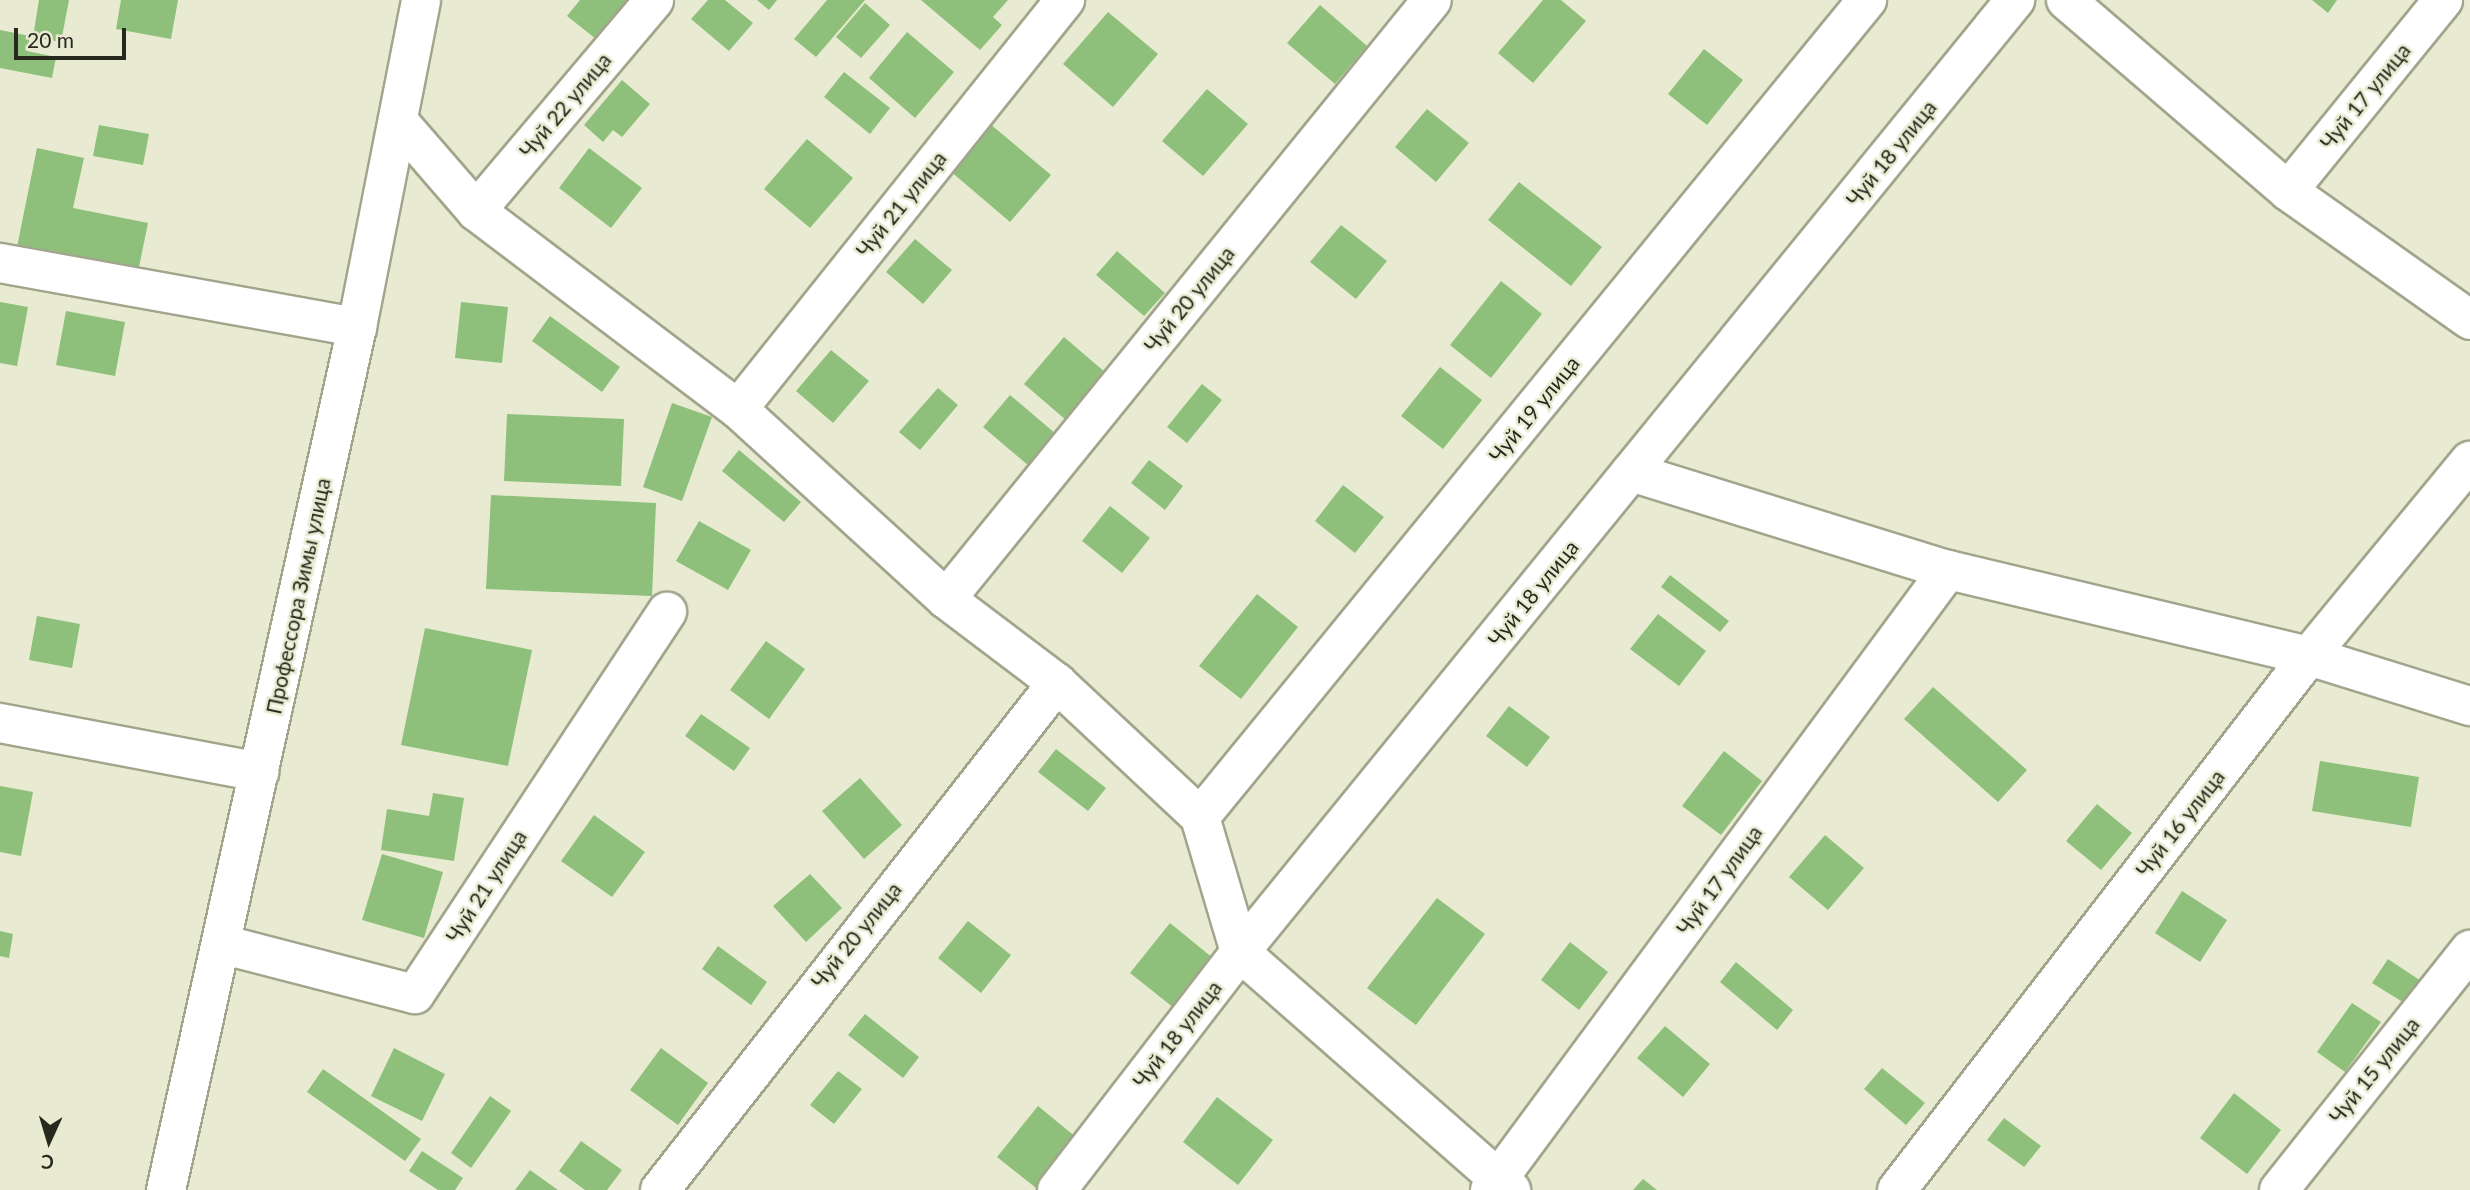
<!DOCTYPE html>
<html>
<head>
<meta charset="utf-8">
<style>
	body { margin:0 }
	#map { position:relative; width:2470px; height:1190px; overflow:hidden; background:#e8ebd1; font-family:Lato,sans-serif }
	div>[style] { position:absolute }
	.building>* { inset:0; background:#8ec07b }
	.roads { filter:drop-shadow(2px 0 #a2a58c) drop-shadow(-2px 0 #a2a58c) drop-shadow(0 2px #a2a58c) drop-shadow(0 -2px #a2a58c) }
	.street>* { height:38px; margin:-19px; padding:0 19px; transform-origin:19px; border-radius:19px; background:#fff }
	span { translate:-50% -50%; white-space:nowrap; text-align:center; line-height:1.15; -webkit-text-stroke:5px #e8ebd1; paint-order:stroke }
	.street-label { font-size:21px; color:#27281e }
	.north { position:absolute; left:14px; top:1106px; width:70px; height:70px; -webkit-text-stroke:5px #e8ebd1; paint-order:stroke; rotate:184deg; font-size:19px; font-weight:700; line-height:28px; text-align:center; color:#27281e }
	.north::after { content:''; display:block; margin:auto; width:24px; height:32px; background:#27281e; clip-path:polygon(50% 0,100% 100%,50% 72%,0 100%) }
	.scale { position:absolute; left:14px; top:28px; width:112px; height:32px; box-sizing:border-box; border:4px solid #27281e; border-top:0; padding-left:9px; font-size:21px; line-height:24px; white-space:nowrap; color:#27281e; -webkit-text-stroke:5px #e8ebd1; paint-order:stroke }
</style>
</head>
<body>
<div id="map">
	<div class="building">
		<i style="clip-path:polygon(39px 0,69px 0,61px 42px,33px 37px)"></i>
		<i style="clip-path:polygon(121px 0,178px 0,171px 39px,116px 29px)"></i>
		<i style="clip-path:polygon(580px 0,628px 0,596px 39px,567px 16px)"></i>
		<i style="clip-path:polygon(708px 0,725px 0,753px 23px,729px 51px,691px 19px)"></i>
		<i style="clip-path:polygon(757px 0,777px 0,769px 10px)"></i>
		<i style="clip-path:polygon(827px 0,865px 0,816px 57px,794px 39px)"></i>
		<i style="clip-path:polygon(921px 0,1008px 0,993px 17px,1002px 25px,980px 50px)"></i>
		<i style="clip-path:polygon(1543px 0,1561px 0,1586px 21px,1533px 83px,1498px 53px)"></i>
		<i style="clip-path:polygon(2312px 0,2337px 0,2328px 13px)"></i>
		<i style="clip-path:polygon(865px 3px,890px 25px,861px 58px,836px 37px)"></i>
		<i style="clip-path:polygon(1320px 5px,1367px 46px,1335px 84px,1287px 43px)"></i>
		<i style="clip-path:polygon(1108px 12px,1158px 54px,1113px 107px,1063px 64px)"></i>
		<i style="clip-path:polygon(0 30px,30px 36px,27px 51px,56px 57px,52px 78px,0 68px)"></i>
		<i style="clip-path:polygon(907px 32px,954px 72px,915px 118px,869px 78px)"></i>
		<i style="clip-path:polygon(1704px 49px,1743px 80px,1707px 125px,1668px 94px)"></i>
		<i style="clip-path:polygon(844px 72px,890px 108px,870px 134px,824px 97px)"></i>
		<i style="clip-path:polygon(622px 80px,650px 104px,622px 137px,613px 130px,603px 142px,584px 125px)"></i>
		<i style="clip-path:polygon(1207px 89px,1248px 124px,1203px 176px,1162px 141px)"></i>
		<i style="clip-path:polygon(1427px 109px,1469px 143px,1436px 182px,1395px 147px)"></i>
		<i style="clip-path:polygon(989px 123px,1051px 175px,1010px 222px,949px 170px)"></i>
		<i style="clip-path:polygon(99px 125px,149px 134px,143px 165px,93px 156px)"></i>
		<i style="clip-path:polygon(807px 139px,853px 178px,810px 228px,764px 189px)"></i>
		<i style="clip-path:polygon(37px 148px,84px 158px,73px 208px,148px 223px,138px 272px,17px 247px)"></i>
		<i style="clip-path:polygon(589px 148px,642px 188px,611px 228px,559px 188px)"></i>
		<i style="clip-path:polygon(1519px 182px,1602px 247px,1571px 286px,1488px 220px)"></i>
		<i style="clip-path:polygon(1341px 225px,1387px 261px,1356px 299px,1310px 262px)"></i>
		<i style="clip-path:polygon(915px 239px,952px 270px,923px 304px,886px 272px)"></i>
		<i style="clip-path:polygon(1117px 251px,1165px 293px,1144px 316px,1096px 275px)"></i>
		<i style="clip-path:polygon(1501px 281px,1542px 314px,1491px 378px,1450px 345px)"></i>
		<i style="clip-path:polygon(0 302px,28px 307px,17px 366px,0 363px)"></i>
		<i style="clip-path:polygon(461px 302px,508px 307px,502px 363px,455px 358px)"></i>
		<i style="clip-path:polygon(66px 311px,125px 322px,115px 376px,56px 365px)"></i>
		<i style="clip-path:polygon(550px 316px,620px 367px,602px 392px,532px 341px)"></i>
		<i style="clip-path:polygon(1064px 337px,1106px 373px,1066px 420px,1024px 384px)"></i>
		<i style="clip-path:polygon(831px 350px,869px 381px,833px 423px,796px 391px)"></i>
		<i style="clip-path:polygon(1440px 367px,1482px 400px,1443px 449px,1401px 416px)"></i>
		<i style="clip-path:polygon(1202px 384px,1222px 400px,1187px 443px,1167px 427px)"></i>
		<i style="clip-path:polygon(938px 388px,958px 405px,920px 450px,899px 432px)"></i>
		<i style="clip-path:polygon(1010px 395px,1056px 434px,1029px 466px,983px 427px)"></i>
		<i style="clip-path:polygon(672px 403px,712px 417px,682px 501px,643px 487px)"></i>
		<i style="clip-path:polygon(507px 414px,624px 419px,621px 486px,504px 481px)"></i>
		<i style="clip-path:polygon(739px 450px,801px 502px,784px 522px,722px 471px)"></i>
		<i style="clip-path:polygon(1149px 460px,1183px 486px,1165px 510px,1131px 483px)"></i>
		<i style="clip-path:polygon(1343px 485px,1384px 517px,1355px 553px,1315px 521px)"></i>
		<i style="clip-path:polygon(491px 495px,656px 503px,652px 596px,486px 589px)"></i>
		<i style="clip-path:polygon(1110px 506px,1150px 538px,1122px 573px,1082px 541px)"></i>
		<i style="clip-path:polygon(699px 521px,751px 550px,728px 590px,676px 561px)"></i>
		<i style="clip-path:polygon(1670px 575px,1729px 621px,1720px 632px,1661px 587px)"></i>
		<i style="clip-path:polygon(1257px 594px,1298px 627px,1241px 699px,1199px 666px)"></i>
		<i style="clip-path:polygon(1658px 614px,1706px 651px,1679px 686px,1630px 649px)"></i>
		<i style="clip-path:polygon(37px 616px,80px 624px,72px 668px,29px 660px)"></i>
		<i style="clip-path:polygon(425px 628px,532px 650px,508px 766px,401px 745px)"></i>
		<i style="clip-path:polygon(766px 641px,805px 669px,769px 719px,730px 690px)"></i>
		<i style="clip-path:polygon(1933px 687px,2027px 770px,1998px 802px,1904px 719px)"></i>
		<i style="clip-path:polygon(1509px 706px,1550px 737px,1527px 767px,1486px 736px)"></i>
		<i style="clip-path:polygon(701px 714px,750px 748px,734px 771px,685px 736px)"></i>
		<i style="clip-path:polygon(1056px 749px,1106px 788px,1088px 811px,1038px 772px)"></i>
		<i style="clip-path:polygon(1724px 751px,1762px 781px,1721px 835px,1682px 806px)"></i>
		<i style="clip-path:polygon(2320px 761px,2419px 777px,2411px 827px,2312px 811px)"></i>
		<i style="clip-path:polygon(860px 778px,902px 825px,864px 859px,822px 811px)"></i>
		<i style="clip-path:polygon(0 786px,33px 792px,21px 856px,0 852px)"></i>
		<i style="clip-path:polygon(433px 793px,464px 798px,454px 861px,381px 850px,387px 809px,429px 816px)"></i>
		<i style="clip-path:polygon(2097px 804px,2132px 833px,2101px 870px,2066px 841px)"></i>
		<i style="clip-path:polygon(594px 815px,645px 852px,612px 897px,561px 861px)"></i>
		<i style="clip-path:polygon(1825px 835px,1864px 868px,1828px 910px,1789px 877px)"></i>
		<i style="clip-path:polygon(382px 854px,443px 872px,424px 938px,362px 920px)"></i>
		<i style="clip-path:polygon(810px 874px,842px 908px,806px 942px,773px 906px)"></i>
		<i style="clip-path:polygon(2182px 891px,2227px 920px,2200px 962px,2155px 933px)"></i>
		<i style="clip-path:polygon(1437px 898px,1485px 934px,1416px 1025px,1367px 988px)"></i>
		<i style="clip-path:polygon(968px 921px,1011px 955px,981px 993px,938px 958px)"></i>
		<i style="clip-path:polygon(1170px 923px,1219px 963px,1179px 1012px,1130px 973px)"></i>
		<i style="clip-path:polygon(0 931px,13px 934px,9px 958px,0 956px)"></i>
		<i style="clip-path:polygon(1570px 942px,1608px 972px,1579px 1010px,1541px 980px)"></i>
		<i style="clip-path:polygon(718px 946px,767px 982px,751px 1005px,702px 969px)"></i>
		<i style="clip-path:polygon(2388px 959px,2421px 981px,2406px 1004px,2372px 983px)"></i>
		<i style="clip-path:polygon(1736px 962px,1793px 1010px,1777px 1030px,1720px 982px)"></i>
		<i style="clip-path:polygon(2352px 1003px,2381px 1022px,2345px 1072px,2317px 1052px)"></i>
		<i style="clip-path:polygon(865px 1014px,919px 1057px,903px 1078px,848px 1035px)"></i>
		<i style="clip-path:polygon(1665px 1026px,1710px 1064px,1683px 1097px,1637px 1058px)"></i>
		<i style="clip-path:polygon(394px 1048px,445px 1074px,422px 1121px,371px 1096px)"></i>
		<i style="clip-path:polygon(661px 1048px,708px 1083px,678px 1125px,630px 1090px)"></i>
		<i style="clip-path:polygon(1882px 1068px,1925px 1103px,1906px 1125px,1864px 1089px)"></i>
		<i style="clip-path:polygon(323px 1069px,421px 1139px,405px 1161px,307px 1092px)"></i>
		<i style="clip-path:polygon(838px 1071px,862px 1089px,834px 1124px,810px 1105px)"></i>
		<i style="clip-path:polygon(2234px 1093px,2281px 1130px,2247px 1174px,2200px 1138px)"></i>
		<i style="clip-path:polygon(490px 1096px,511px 1111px,471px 1168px,451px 1153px)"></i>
		<i style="clip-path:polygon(1217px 1097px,1273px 1140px,1238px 1185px,1183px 1142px)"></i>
		<i style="clip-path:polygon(1038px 1106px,1077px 1138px,1036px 1188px,997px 1157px)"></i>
		<i style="clip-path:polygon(2004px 1118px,2041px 1146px,2024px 1167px,1987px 1140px)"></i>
		<i style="clip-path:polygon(581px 1141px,622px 1170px,607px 1190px,585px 1190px,559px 1171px)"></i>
		<i style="clip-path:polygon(422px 1151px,463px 1178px,455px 1190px,438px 1190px,409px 1171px)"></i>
		<i style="clip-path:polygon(530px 1170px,558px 1190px,515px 1190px)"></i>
		<i style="clip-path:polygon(1643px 1179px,1657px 1190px,1633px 1190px)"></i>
	</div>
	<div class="roads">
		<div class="street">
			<i style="left:2066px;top:0;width:293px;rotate:40.7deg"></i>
			<i style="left:2288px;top:191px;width:223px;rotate:35.3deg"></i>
			<i style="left:399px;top:122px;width:118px;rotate:49.1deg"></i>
			<i style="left:476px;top:211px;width:328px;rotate:37.1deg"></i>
			<i style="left:738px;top:409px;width:282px;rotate:42.4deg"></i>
			<i style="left:946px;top:599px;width:139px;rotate:37.1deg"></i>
			<i style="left:1057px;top:683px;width:196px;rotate:43.1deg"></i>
			<i style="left:1200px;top:817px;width:141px;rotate:73.5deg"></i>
			<i style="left:1240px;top:952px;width:361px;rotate:41.3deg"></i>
			<i style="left:2288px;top:191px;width:246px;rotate:-50.9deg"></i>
			<i style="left:476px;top:211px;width:276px;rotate:-49.8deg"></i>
			<i style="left:0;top:263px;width:363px;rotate:10.2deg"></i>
			<i style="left:738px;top:409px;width:524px;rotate:-51.36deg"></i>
			<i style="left:1631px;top:472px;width:332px;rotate:17.2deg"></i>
			<i style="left:1948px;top:570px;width:371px;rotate:13.4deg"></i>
			<i style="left:2309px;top:656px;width:169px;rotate:17.3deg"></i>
			<i style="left:946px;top:599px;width:771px;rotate:-50.95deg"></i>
			<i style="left:0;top:723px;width:264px;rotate:10.7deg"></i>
			<i style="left:1200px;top:817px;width:1055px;rotate:-50.77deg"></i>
			<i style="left:221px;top:944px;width:200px;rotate:14.5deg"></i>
			<i style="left:415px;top:994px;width:458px;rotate:-56.6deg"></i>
			<i style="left:166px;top:1190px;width:884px;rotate:-77.52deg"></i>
			<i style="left:357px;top:327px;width:333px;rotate:-78.9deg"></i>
			<i style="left:660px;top:1190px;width:644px;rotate:-51.94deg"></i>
			<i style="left:1057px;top:1190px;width:300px;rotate:-52.4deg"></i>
			<i style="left:1240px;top:952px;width:1228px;rotate:-50.85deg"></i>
			<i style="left:1490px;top:1190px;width:771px;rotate:-53.55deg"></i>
			<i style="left:1897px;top:1190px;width:674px;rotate:-52.35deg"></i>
			<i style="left:2309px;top:656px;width:253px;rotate:-50.5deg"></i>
			<i style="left:2279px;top:1190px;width:307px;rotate:-51.5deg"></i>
		</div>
	</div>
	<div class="street-label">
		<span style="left:2365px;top:96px;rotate:-51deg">Чуй 17 улица</span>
		<span style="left:565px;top:105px;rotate:-50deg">Чуй 22 улица</span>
		<span style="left:1891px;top:153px;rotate:-51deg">Чуй 18 улица</span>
		<span style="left:901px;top:204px;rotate:-51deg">Чуй 21 улица</span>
		<span style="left:1189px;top:299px;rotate:-51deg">Чуй 20 улица</span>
		<span style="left:1534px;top:409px;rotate:-51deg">Чуй 19 улица</span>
		<span style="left:1533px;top:593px;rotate:-51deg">Чуй 18 улица</span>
		<span style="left:298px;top:596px;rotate:-78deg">Профессора Зимы улица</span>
		<span style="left:2180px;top:823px;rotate:-52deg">Чуй 16 улица</span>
		<span style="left:1719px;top:880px;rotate:-54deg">Чуй 17 улица</span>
		<span style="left:486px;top:886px;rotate:-57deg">Чуй 21 улица</span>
		<span style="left:856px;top:935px;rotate:-51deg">Чуй 20 улица</span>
		<span style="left:1177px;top:1034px;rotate:-52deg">Чуй 18 улица</span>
		<span style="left:2374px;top:1070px;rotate:-51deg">Чуй 15 улица</span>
	</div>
	<div class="north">С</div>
	<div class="scale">20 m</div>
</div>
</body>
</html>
